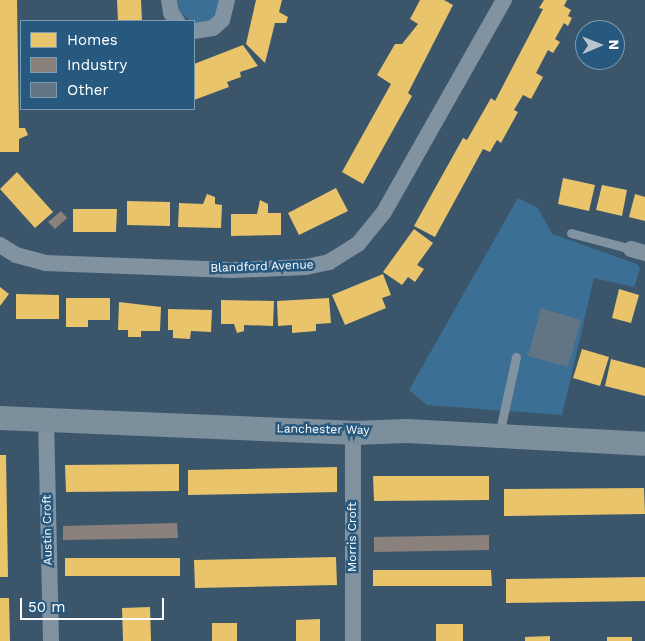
<!DOCTYPE html>
<html>
<head>
<meta charset="utf-8">
<style>
	body { margin:0 }
	#map { position:relative; width:645px; height:641px; overflow:hidden; background:#3b566b; font-family:"Work Sans",sans-serif }
	div>[style] { position:absolute }
	.green>* { inset:0; background:#3c6f95 }
	.homes>* { inset:0; background:#e9c46a }
	.industry>* { inset:0; background:#8a817c }
	.building>* { inset:0; background:#617585 }
	.lane>* { height:9px; margin:-4.5px; padding:0 4.5px; transform-origin:4.5px; border-radius:4.5px; background:#8192a1 }
	.street>* { height:16px; margin:-8px; padding:0 8px; transform-origin:8px; border-radius:8px; background:#8192a1 }
	.secondary>* { height:24px; margin:-12px; padding:0 12px; transform-origin:12px; border-radius:12px; background:#7c8f9d }
	span { translate:-50% -50%; white-space:nowrap; text-align:center; line-height:1.15; -webkit-text-stroke:5px #27597f; paint-order:stroke }
	.street-label { font-size:12px; color:#fff }
	.legend { position:absolute; left:20px; top:20px; width:175px; height:90px; box-sizing:border-box; background:#27597f; border:1px solid #7d9bb2; margin:0; padding:6px 9px; list-style:none; font-size:15px; color:#fff }
	.legend li { display:flex; align-items:center; gap:10px; height:25px }
	.legend b { width:25px; border:1px solid #7d9bb2 }
	.north { position:absolute; left:575px; top:20px; width:50px; height:50px; box-sizing:border-box; background:#27597f; border:1px solid #7d9bb2; border-radius:50%; rotate:89deg; font-size:14px; font-weight:700; line-height:20px; text-align:center; color:#fff }
	.north::after { content:''; display:block; margin:auto; width:18px; height:22px; background:#bac4cb; clip-path:polygon(50% 0,100% 100%,50% 72%,0 100%) }
	.scale { position:absolute; left:20px; top:598px; width:144px; height:22px; box-sizing:border-box; border:2px solid #fff; border-top:0; padding-left:6px; font-size:15px; line-height:18px; white-space:nowrap; color:#fff; -webkit-text-stroke:4px #27597f; paint-order:stroke }
</style>
</head>
<body>
<div id="map">
	<div class="green">
		<i style="clip-path:polygon(178px 0,219px 0,217px 14px,211px 21px,194px 24px,179px 11px)"></i>
		<i style="clip-path:polygon(518px 198px,538px 208px,552px 234px,637px 264px,640px 269px,634px 287px,594px 278px,562px 415px,427px 405px,409px 390px)"></i>
	</div>
	<div class="homes">
		<i style="clip-path:polygon(0 0,17px 0,19px 128px,25px 128px,28px 135px,19px 139px,19px 152px,0 152px)"></i>
		<i style="clip-path:polygon(117px 0,141px 0,142px 21px,118px 21px)"></i>
		<i style="clip-path:polygon(256px 0,282px 0,279px 12px,288px 17px,286px 23px,275px 23px,265px 63px,246px 44px)"></i>
		<i style="clip-path:polygon(420px 0,444px 0,453px 5px,408px 93px,412px 96px,363px 184px,342px 172px,391px 84px,377px 75px,395px 44px,402px 44px,418px 24px,410px 19px)"></i>
		<i style="clip-path:polygon(544px 0,567px 0,564px 6px,571px 10px,568px 16px,572px 18px,568px 26px,564px 23px,555px 39px,560px 42px,553px 53px,548px 50px,536px 73px,543px 77px,531px 99px,523px 95px,514px 110px,518px 112px,501px 143px,497px 140px,490px 152px,483px 149px,435px 237px,414px 226px,463px 138px,467px 140px,491px 98px,495px 101px,543px 9px,539px 8px)"></i>
		<i style="clip-path:polygon(243px 45px,258px 66px,240px 72px,241px 77px,227px 82px,229px 87px,194px 100px,194px 64px)"></i>
		<i style="clip-path:polygon(17px 172px,53px 212px,35px 228px,0 189px)"></i>
		<i style="clip-path:polygon(563px 178px,595px 185px,589px 211px,558px 204px)"></i>
		<i style="clip-path:polygon(602px 185px,627px 190px,622px 216px,596px 210px)"></i>
		<i style="clip-path:polygon(336px 188px,348px 211px,299px 235px,288px 213px)"></i>
		<i style="clip-path:polygon(207px 194px,215px 197px,215px 204px,222px 205px,221px 228px,178px 227px,179px 203px,203px 204px)"></i>
		<i style="clip-path:polygon(635px 194px,645px 197px,645px 221px,629px 217px)"></i>
		<i style="clip-path:polygon(260px 200px,268px 204px,268px 213px,281px 213px,281px 235px,231px 236px,231px 214px,257px 214px)"></i>
		<i style="clip-path:polygon(127px 201px,170px 202px,170px 226px,127px 225px)"></i>
		<i style="clip-path:polygon(73px 209px,117px 209px,116px 232px,73px 232px)"></i>
		<i style="clip-path:polygon(414px 229px,433px 243px,417px 265px,424px 269px,415px 282px,408px 277px,402px 285px,383px 272px)"></i>
		<i style="clip-path:polygon(383px 274px,391px 295px,382px 298px,386px 308px,345px 325px,332px 295px)"></i>
		<i style="clip-path:polygon(0 287px,9px 294px,0 306px)"></i>
		<i style="clip-path:polygon(619px 289px,639px 295px,631px 323px,612px 318px)"></i>
		<i style="clip-path:polygon(16px 294px,59px 295px,59px 319px,16px 319px)"></i>
		<i style="clip-path:polygon(66px 298px,110px 298px,110px 320px,88px 320px,88px 327px,66px 327px)"></i>
		<i style="clip-path:polygon(329px 298px,331px 323px,316px 324px,316px 331px,292px 333px,292px 325px,278px 326px,277px 301px)"></i>
		<i style="clip-path:polygon(221px 300px,274px 301px,273px 326px,244px 325px,244px 331px,237px 333px,234px 324px,221px 324px)"></i>
		<i style="clip-path:polygon(119px 302px,161px 307px,160px 331px,141px 331px,141px 337px,128px 337px,128px 330px,118px 330px)"></i>
		<i style="clip-path:polygon(168px 309px,212px 310px,211px 332px,191px 331px,190px 339px,173px 338px,173px 330px,168px 330px)"></i>
		<i style="clip-path:polygon(582px 349px,609px 357px,600px 386px,573px 378px)"></i>
		<i style="clip-path:polygon(611px 359px,645px 368px,645px 396px,605px 386px)"></i>
		<i style="clip-path:polygon(0 455px,6px 455px,8px 577px,0 577px)"></i>
		<i style="clip-path:polygon(179px 464px,179px 491px,66px 492px,65px 465px)"></i>
		<i style="clip-path:polygon(337px 467px,337px 492px,188px 495px,188px 470px)"></i>
		<i style="clip-path:polygon(373px 476px,489px 476px,489px 500px,374px 501px)"></i>
		<i style="clip-path:polygon(644px 488px,645px 514px,504px 516px,504px 489px)"></i>
		<i style="clip-path:polygon(336px 557px,337px 585px,195px 588px,194px 560px)"></i>
		<i style="clip-path:polygon(65px 558px,180px 558px,180px 576px,65px 576px)"></i>
		<i style="clip-path:polygon(373px 570px,491px 570px,492px 586px,373px 586px)"></i>
		<i style="clip-path:polygon(645px 577px,645px 601px,506px 603px,506px 579px)"></i>
		<i style="clip-path:polygon(0 598px,9px 598px,10px 641px,0 641px)"></i>
		<i style="clip-path:polygon(150px 607px,151px 641px,123px 641px,122px 608px)"></i>
		<i style="clip-path:polygon(320px 619px,320px 641px,296px 641px,296px 620px)"></i>
		<i style="clip-path:polygon(212px 623px,237px 623px,237px 641px,212px 641px)"></i>
		<i style="clip-path:polygon(436px 624px,463px 624px,463px 641px,436px 641px)"></i>
		<i style="clip-path:polygon(550px 636px,550px 641px,525px 641px,525px 637px)"></i>
		<i style="clip-path:polygon(607px 637px,632px 637px,632px 641px,607px 641px)"></i>
	</div>
	<div class="industry">
		<i style="clip-path:polygon(61px 211px,67px 218px,55px 229px,48px 222px)"></i>
		<i style="clip-path:polygon(177px 523px,178px 538px,63px 540px,63px 526px)"></i>
		<i style="clip-path:polygon(489px 535px,489px 550px,374px 552px,374px 537px)"></i>
	</div>
	<div class="building">
		<i style="clip-path:polygon(541px 308px,581px 320px,568px 367px,528px 356px)"></i>
	</div>
	<div class="lane">
		<i style="left:571px;top:233px;width:62px;rotate:14.9deg"></i>
		<i style="left:499px;top:435px;width:80px;rotate:-77.7deg"></i>
	</div>
	<div class="street">
		<i style="left:169px;top:0;width:13px;rotate:81deg"></i>
		<i style="left:171px;top:13px;width:10px;rotate:53deg"></i>
		<i style="left:194px;top:31px;width:19px;rotate:-9deg"></i>
		<i style="left:213px;top:28px;width:12px;rotate:-42deg"></i>
		<i style="left:222px;top:20px;width:21px;rotate:-76deg"></i>
		<i style="left:0;top:245px;width:19px;rotate:32deg"></i>
		<i style="left:16px;top:255px;width:30px;rotate:15deg"></i>
		<i style="left:45px;top:263px;width:188px;rotate:2.1deg"></i>
		<i style="left:233px;top:270px;width:73px;rotate:-2.4deg"></i>
		<i style="left:306px;top:267px;width:24px;rotate:-12deg"></i>
		<i style="left:329px;top:262px;width:34px;rotate:-32deg"></i>
		<i style="left:358px;top:244px;width:41px;rotate:-50.9deg"></i>
		<i style="left:384px;top:212px;width:244px;rotate:-60.5deg"></i>
		<i style="left:631px;top:249px;width:15px;rotate:16deg"></i>
		<i style="left:46px;top:420px;width:221px;rotate:88.7deg"></i>
		<i style="left:353px;top:433px;width:208px;rotate:90deg"></i>
	</div>
	<div class="secondary">
		<i style="left:0;top:418px;width:353px;rotate:2.4deg"></i>
		<i style="left:353px;top:433px;width:54px;rotate:-2.1deg"></i>
		<i style="left:407px;top:431px;width:238px;rotate:3.1deg"></i>
	</div>
	<div class="street-label">
		<span style="left:262px;top:267px;rotate:-2deg">Blandford Avenue</span>
		<span style="left:323px;top:430px;rotate:1deg">Lanchester Way</span>
		<span style="left:48px;top:530px;rotate:-91deg">Austin Croft</span>
		<span style="left:353px;top:537px;rotate:-90deg">Morris Croft</span>
	</div>
	<ul class="legend">
	<li><b style="height:14px;background:#e9c46a"></b>Homes</li>
	<li><b style="height:14px;background:#8a817c"></b>Industry</li>
	<li><b style="height:14px;background:#617585"></b>Other</li>
	</ul>
	<div class="north">N</div>
	<div class="scale">50 m</div>
</div>
</body>
</html>
